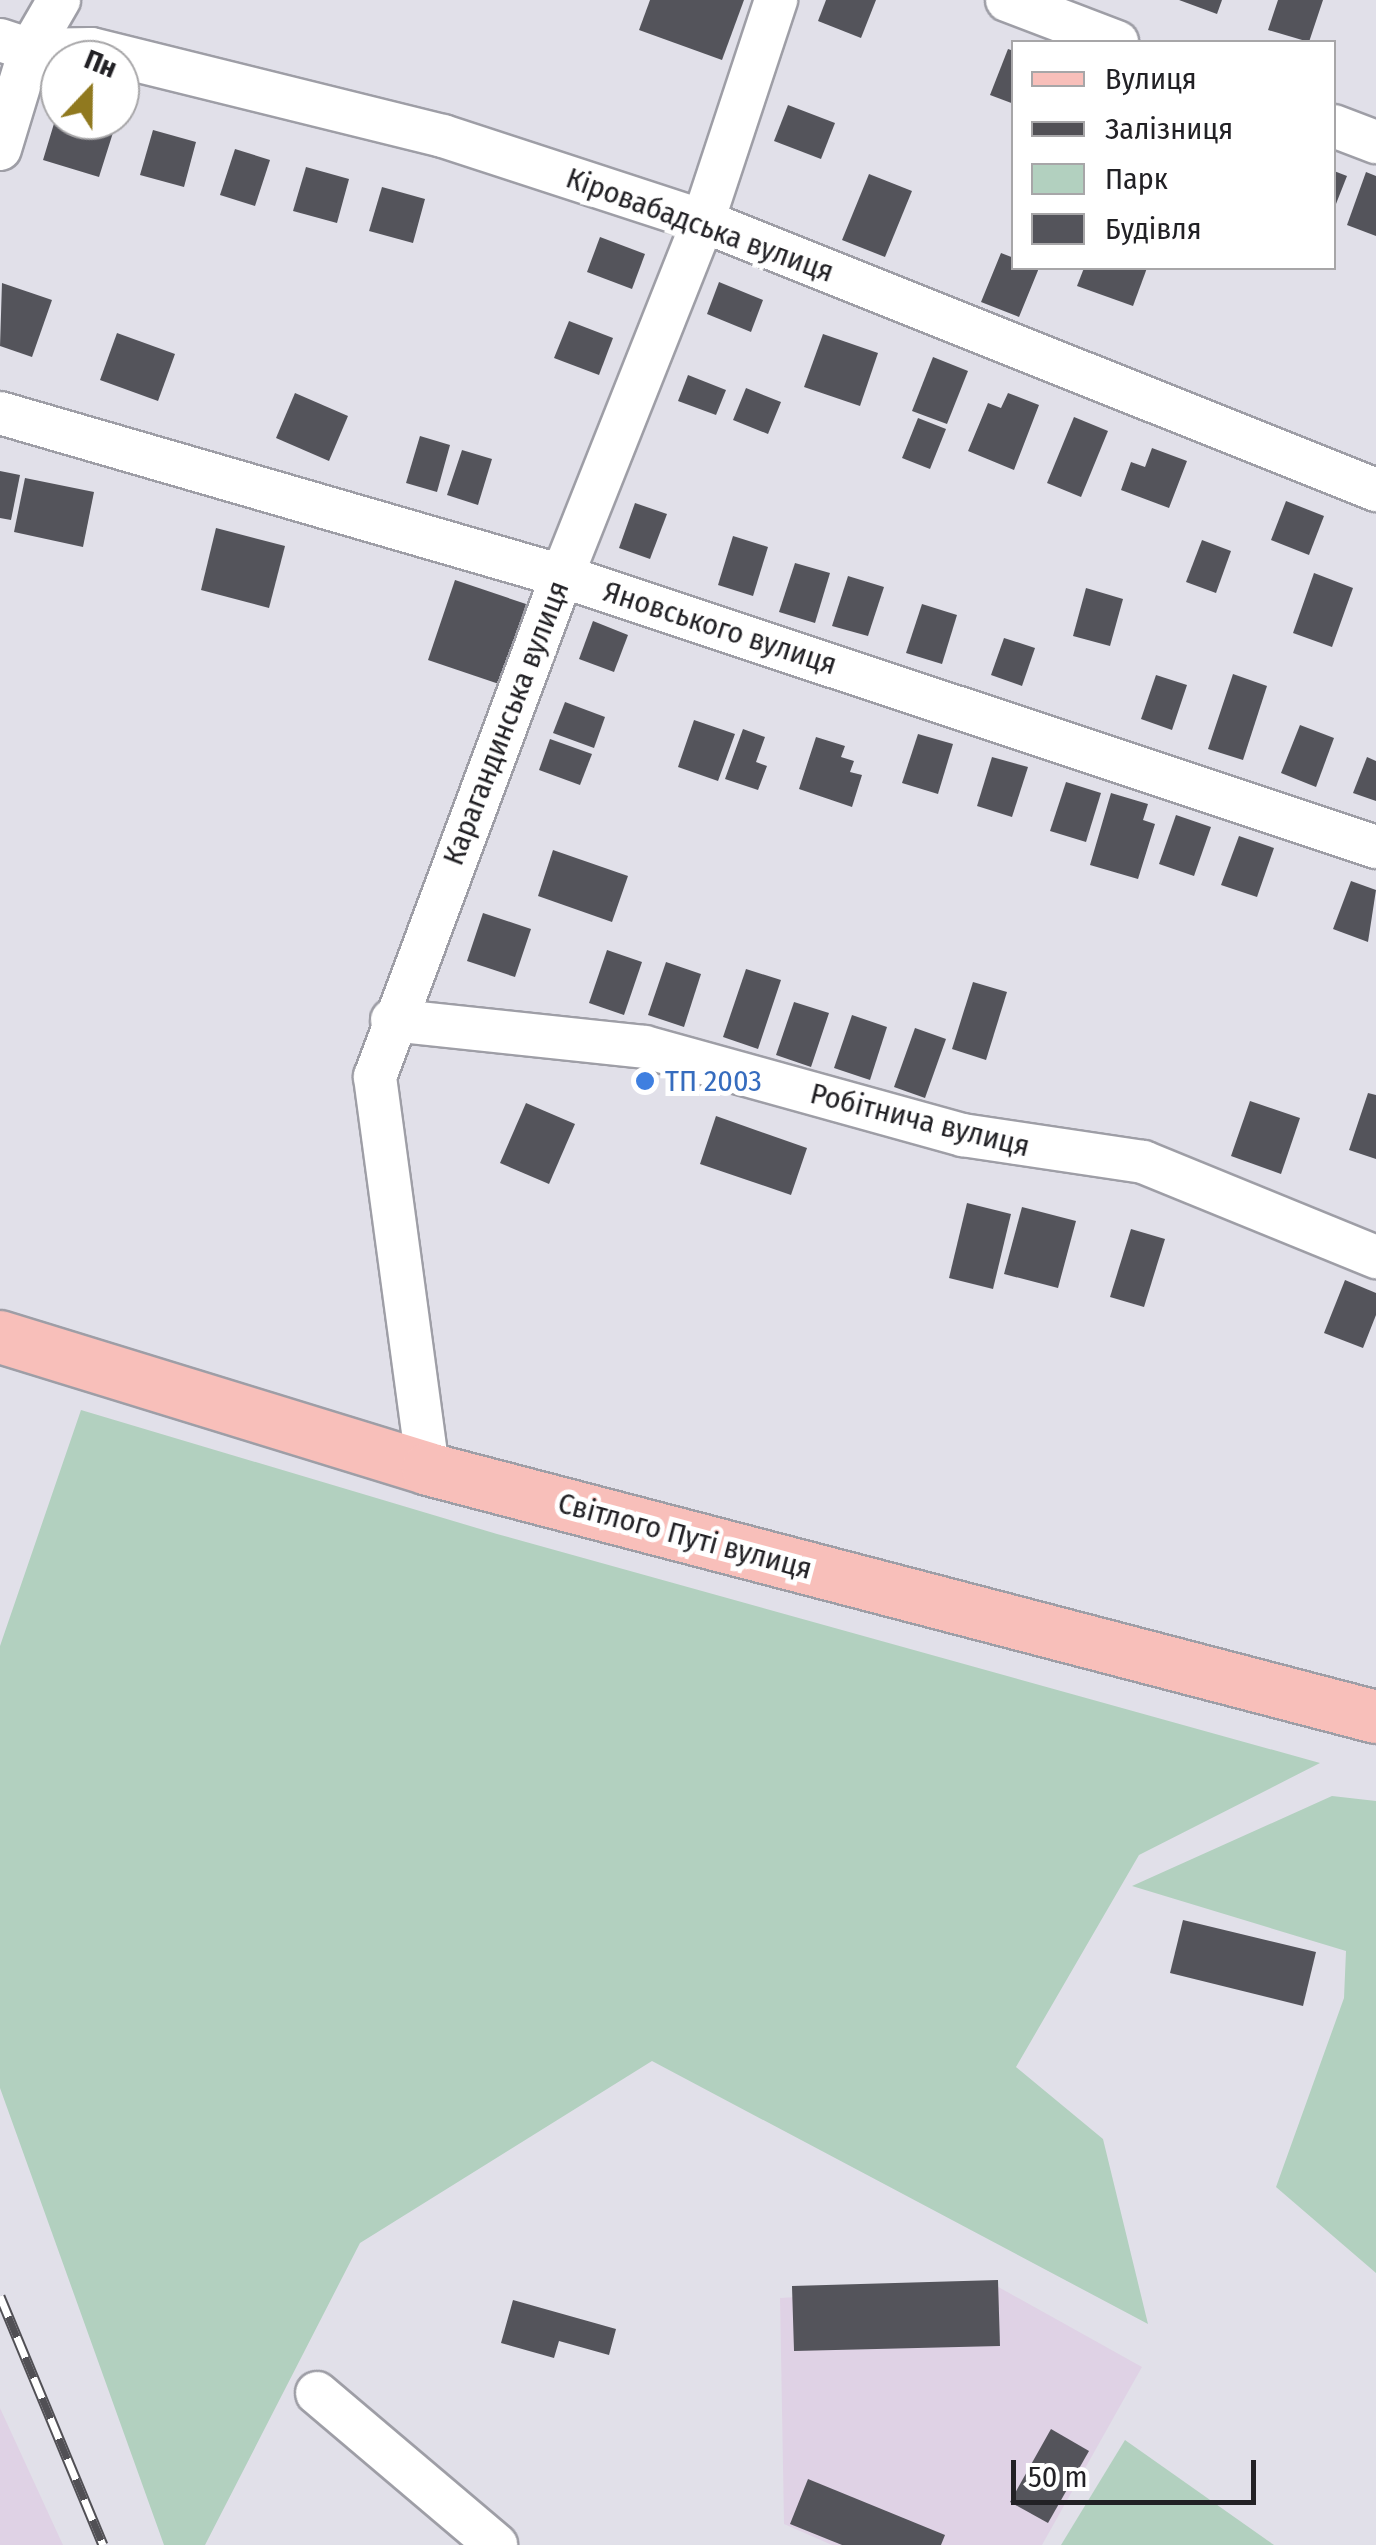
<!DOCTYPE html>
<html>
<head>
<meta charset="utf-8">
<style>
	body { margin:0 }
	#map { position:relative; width:1376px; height:2545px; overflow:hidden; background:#e1e0e9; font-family:"Fira Sans Condensed",sans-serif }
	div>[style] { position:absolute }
	.industrial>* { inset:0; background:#dfd2e5 }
	.green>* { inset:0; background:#b2d0bf }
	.building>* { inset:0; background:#54545b }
	.roads { filter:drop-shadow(2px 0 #9e9ea6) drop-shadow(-2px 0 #9e9ea6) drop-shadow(0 2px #9e9ea6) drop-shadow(0 -2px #9e9ea6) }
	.minor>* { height:42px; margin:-21px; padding:0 21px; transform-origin:21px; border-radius:21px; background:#fff }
	.major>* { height:52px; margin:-26px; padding:0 26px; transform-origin:26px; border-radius:26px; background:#f8bfba }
	.rail>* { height:11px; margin-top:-5.5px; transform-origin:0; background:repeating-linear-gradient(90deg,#fff 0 22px,#515055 0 44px); box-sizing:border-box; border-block:2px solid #515055 }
	.dots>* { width:28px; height:28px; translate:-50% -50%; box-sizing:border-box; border:5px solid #fff; border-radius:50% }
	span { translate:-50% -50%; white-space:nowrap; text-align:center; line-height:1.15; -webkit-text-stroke:10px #fff; paint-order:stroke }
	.street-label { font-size:30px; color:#222125 }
	.shop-label { font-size:30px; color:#366cbe }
	.left { translate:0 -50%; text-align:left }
	.legend { position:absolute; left:1011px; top:40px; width:325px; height:230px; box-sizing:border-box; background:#fff; border:2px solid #a7a6a8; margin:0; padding:12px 18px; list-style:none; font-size:30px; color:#222125 }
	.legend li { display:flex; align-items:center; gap:20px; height:50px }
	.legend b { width:50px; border:2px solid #a7a6a8 }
	.north { position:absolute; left:40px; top:40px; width:100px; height:100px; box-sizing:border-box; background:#fff; border:2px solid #a7a6a8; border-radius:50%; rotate:22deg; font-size:28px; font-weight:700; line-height:40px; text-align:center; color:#222125 }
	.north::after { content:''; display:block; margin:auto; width:35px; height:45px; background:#90791f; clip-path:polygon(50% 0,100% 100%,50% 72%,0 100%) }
	.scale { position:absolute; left:1011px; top:2460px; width:245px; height:45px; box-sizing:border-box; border:5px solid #222125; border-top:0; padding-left:12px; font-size:30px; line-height:35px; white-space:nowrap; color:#222125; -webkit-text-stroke:8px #fff; paint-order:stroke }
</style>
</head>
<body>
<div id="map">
	<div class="industrial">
		<i style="clip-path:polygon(993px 2284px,1142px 2367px,1042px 2545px,832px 2545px,784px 2524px,780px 2298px)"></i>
		<i style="clip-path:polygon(0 2408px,63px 2545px,0 2545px)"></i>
	</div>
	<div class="green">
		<i style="clip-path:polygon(81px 1410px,497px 1534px,1320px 1763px,1139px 1855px,1016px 2067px,1103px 2139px,1148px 2324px,652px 2061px,360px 2243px,205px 2545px,164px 2545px,0 2088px,0 1646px)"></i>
		<i style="clip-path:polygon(1332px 1796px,1376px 1801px,1376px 2273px,1276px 2187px,1344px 1998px,1346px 1951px,1132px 1886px)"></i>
		<i style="clip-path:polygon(1125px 2440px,1274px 2545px,1061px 2545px)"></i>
	</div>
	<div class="building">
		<i style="clip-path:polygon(650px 0,744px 0,722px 60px,639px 30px)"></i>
		<i style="clip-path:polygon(826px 0,876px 0,861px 38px,818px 21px)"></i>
		<i style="clip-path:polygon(1179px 0,1222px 0,1217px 14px)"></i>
		<i style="clip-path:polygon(1278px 0,1323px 0,1309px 42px,1268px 30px)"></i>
		<i style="clip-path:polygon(1008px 49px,1014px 51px,1014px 104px,990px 95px)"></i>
		<i style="clip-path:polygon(788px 105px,835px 123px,821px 159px,774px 141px)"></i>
		<i style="clip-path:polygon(59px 107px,60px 120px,117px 120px,99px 177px,43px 160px)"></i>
		<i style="clip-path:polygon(153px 130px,196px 142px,184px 187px,140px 175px)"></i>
		<i style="clip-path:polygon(235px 149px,270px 160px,255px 206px,220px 195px)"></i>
		<i style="clip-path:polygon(306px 167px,349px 179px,337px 223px,293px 211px)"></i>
		<i style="clip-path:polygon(1334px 171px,1347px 176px,1334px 209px)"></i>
		<i style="clip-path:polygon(1366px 172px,1376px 176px,1376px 236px,1347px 225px)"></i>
		<i style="clip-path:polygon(869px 174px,912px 191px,885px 257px,842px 240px)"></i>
		<i style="clip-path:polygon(382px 187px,425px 199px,413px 243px,369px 231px)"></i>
		<i style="clip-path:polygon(600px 237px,645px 254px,632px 289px,587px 272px)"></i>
		<i style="clip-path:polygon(1001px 253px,1014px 258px,1014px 268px,1039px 268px,1019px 317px,981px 302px)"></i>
		<i style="clip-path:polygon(1084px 268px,1147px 268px,1133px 306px,1077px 286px)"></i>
		<i style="clip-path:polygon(719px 282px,763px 300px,751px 332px,707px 314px)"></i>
		<i style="clip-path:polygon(2px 283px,52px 300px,32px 357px,0 346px)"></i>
		<i style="clip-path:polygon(569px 321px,613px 338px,599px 375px,554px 358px)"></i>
		<i style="clip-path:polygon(117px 333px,175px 354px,158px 401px,100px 380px)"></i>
		<i style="clip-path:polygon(823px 334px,878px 353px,860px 406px,804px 387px)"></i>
		<i style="clip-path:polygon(933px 357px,968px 371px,947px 424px,912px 411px)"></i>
		<i style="clip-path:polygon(688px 375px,726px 390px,716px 415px,678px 401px)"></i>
		<i style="clip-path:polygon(746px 388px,781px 402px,768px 434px,733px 420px)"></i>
		<i style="clip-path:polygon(295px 393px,348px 416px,329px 461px,276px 438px)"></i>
		<i style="clip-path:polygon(1008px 393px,1039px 405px,1014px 470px,968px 451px,988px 403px,1001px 408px)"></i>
		<i style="clip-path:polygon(1074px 417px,1108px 431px,1081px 497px,1047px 483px)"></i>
		<i style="clip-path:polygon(918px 418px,946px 429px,930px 469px,902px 458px)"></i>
		<i style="clip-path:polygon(420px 436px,450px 445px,437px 492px,406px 483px)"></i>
		<i style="clip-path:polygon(1152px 448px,1187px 461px,1169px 508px,1121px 490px,1131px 462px,1145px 467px)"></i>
		<i style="clip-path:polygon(462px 450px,492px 459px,478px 505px,447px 495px)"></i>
		<i style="clip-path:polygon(0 471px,20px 475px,11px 520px,0 518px)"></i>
		<i style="clip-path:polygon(25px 478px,94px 492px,83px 547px,14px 532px)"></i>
		<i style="clip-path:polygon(1286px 501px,1324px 516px,1309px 555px,1271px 540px)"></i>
		<i style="clip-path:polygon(635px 503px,667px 514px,650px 559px,619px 548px)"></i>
		<i style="clip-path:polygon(216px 528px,285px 546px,269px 608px,201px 590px)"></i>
		<i style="clip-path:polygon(733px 536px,768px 547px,753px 596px,718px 585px)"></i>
		<i style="clip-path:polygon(1202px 540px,1231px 551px,1216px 593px,1186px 582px)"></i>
		<i style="clip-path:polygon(795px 563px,830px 573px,815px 623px,779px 612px)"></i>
		<i style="clip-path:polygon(1314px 573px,1353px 588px,1332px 647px,1293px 633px)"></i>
		<i style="clip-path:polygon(848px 576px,884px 587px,868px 636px,832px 626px)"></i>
		<i style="clip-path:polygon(455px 580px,526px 604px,499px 684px,428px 660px)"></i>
		<i style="clip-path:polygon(1086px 588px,1123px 599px,1110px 646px,1073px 636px)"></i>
		<i style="clip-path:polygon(922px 604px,957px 615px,942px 664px,906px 653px)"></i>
		<i style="clip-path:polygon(593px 621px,628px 635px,614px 672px,579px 659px)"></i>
		<i style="clip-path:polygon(1004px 638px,1035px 648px,1022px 686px,991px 675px)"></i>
		<i style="clip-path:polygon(1233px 674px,1267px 686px,1243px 760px,1208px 749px)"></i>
		<i style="clip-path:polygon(1156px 675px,1187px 685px,1172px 730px,1141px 719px)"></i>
		<i style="clip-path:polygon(565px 702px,605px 717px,594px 748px,553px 733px)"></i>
		<i style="clip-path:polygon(694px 720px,735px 734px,718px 781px,678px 767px)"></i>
		<i style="clip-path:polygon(1300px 725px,1334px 738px,1316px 787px,1281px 773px)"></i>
		<i style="clip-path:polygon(743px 729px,765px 737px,756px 762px,767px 766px,758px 790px,725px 779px)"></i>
		<i style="clip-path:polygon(918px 734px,953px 744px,938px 794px,902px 783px)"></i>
		<i style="clip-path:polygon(816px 737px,845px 746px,841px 757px,854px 761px,850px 772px,862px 775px,852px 807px,799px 789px)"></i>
		<i style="clip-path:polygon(550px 739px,592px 754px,580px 785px,539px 770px)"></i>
		<i style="clip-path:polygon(992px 757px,1028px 767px,1012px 817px,977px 806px)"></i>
		<i style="clip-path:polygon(1367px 757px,1376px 761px,1376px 801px,1353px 793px)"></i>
		<i style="clip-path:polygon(1066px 782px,1101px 793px,1086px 842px,1050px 831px)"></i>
		<i style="clip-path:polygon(1111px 793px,1148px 804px,1143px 820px,1155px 824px,1138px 879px,1090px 865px)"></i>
		<i style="clip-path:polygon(1176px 815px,1211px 827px,1194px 876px,1159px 864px)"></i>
		<i style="clip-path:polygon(1239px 836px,1274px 848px,1257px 897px,1221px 885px)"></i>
		<i style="clip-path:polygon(553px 850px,628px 876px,612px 922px,538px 896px)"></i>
		<i style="clip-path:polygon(1351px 881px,1376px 890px,1368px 942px,1333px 929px)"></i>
		<i style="clip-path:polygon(483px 913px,531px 929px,515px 977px,467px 961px)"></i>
		<i style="clip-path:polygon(607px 950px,642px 962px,624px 1015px,589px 1003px)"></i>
		<i style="clip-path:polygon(666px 962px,701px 974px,684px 1027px,648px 1015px)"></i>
		<i style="clip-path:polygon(746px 969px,781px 980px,758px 1049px,723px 1037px)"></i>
		<i style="clip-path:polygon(973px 982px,1007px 992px,986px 1060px,952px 1049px)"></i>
		<i style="clip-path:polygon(794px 1002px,829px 1013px,811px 1067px,776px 1055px)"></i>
		<i style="clip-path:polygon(852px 1015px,887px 1027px,870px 1080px,834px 1068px)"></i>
		<i style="clip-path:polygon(915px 1028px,946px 1039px,925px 1098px,894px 1087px)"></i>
		<i style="clip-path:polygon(1368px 1093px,1376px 1095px,1376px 1159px,1349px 1150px)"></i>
		<i style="clip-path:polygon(1250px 1101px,1300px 1118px,1281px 1174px,1231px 1156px)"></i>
		<i style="clip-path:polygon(526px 1103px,575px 1124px,549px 1184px,500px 1163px)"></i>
		<i style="clip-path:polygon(716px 1116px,807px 1148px,791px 1195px,700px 1164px)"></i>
		<i style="clip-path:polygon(967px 1203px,1011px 1214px,993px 1289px,949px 1278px)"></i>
		<i style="clip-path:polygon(1022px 1207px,1076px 1221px,1058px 1288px,1004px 1274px)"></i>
		<i style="clip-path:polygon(1131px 1229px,1165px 1239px,1144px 1307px,1110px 1297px)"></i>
		<i style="clip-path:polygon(1345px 1280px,1376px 1293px,1376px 1315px,1363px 1348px,1324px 1333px)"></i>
		<i style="clip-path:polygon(1183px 1920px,1316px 1952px,1303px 2006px,1170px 1973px)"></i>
		<i style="clip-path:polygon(998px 2280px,1000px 2346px,794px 2351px,792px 2286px)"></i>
		<i style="clip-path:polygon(513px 2300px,616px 2329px,609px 2355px,559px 2341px,554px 2358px,501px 2343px)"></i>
		<i style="clip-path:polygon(1051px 2429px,1089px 2451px,1048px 2523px,1010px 2502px)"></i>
		<i style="clip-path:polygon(808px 2479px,945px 2535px,941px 2545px,842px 2545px,790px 2524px)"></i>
	</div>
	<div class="roads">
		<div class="minor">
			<i style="left:1007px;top:0;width:118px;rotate:20.9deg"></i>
			<i style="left:0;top:40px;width:32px;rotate:18deg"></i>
			<i style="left:30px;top:50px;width:61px;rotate:-0.9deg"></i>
			<i style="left:91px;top:49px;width:363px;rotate:13.9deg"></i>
			<i style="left:443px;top:136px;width:274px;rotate:18.1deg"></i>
			<i style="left:703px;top:221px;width:725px;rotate:21.79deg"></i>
			<i style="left:1334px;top:126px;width:45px;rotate:20.9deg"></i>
			<i style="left:0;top:149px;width:103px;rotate:-73.1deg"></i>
			<i style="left:30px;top:50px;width:58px;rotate:-59.9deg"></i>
			<i style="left:0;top:413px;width:585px;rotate:16.17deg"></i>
			<i style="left:562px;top:576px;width:858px;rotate:18.41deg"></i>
			<i style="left:392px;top:1020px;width:254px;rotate:6.1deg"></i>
			<i style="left:645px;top:1047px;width:330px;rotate:15.5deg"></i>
			<i style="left:963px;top:1135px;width:182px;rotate:8.5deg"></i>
			<i style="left:1143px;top:1162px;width:252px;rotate:22.2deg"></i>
			<i style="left:428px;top:1469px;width:396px;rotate:-97.7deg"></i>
			<i style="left:375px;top:1077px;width:535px;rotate:-69.53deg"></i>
			<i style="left:562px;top:576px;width:382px;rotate:-68.3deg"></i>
			<i style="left:703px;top:221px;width:233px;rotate:-71.7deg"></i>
			<i style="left:317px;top:2393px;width:235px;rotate:40.3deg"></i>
		</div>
		<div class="major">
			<i style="left:0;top:1337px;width:448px;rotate:17.1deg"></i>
			<i style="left:428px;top:1469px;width:980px;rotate:14.66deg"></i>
		</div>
	</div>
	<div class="rail">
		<i style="left:0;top:2296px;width:269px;rotate:67.5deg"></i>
	</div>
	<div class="dots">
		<i style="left:645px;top:1081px;background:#3f7fe0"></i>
	</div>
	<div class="street-label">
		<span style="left:700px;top:225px;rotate:20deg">Кіровабадська вулиця</span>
		<span style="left:720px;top:628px;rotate:18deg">Яновського вулиця</span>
		<span style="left:506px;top:723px;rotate:-69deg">Карагандинська вулиця</span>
		<span style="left:920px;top:1120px;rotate:14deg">Робітнича вулиця</span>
		<span style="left:685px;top:1536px;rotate:15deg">Світлого Путі вулиця</span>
	</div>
	<div class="shop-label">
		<span class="left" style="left:665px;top:1081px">ТП 2003</span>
	</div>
	<ul class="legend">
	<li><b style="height:12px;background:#f8bfba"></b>Вулиця</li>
	<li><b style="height:12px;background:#515055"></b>Залізниця</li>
	<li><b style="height:28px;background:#b2d0bf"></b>Парк</li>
	<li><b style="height:28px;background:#54545b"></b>Будівля</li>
	</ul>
	<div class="north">Пн</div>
	<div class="scale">50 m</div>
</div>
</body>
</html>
